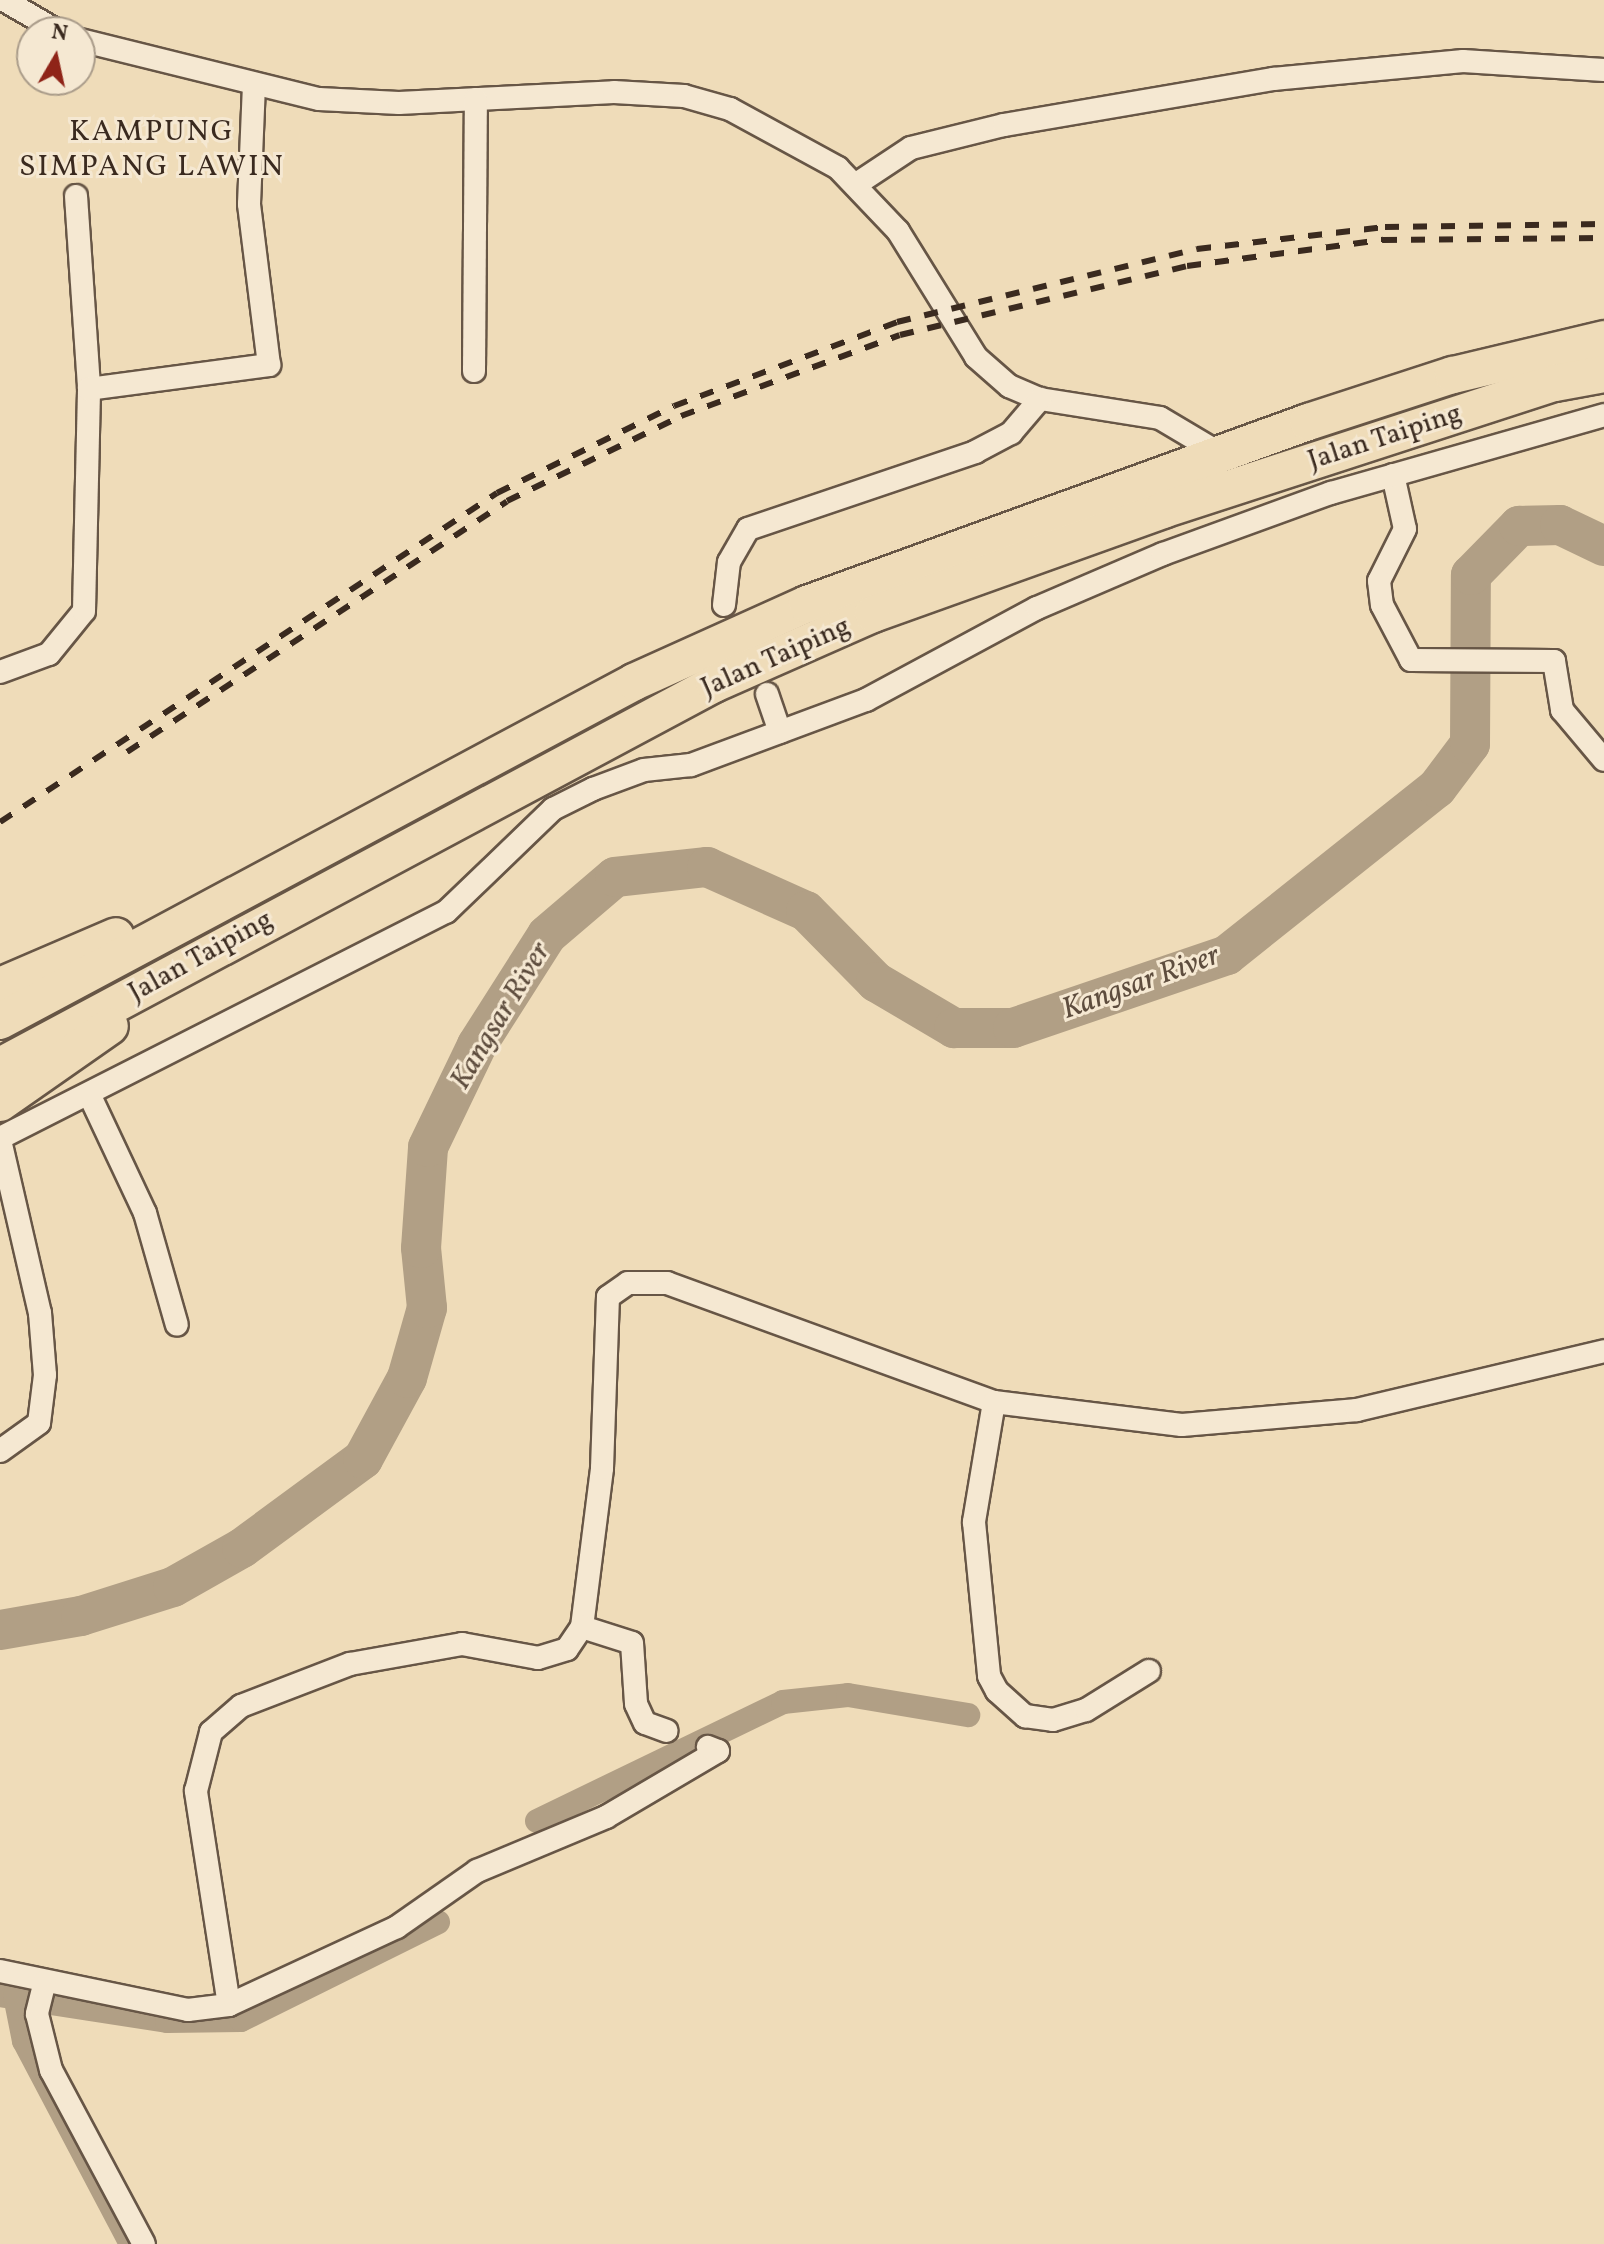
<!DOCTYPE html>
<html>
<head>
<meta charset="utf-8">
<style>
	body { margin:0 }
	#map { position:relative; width:1604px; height:2244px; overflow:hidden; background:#efdcb9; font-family:Vollkorn,serif }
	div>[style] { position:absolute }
	.canal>* { height:24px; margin:-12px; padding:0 12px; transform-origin:12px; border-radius:12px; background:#b19f85 }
	.river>* { height:40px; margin:-20px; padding:0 20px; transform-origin:20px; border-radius:20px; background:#b19f85 }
	.roads { filter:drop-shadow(2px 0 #675646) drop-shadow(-2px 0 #675646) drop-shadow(0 2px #675646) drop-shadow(0 -2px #675646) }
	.minor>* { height:22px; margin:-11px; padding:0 11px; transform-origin:11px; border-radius:11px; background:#f5e8d2 }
	.trunk>* { height:36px; margin:-18px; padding:0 18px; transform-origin:18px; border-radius:18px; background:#efdcb9 }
	.rail>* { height:6px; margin-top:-3px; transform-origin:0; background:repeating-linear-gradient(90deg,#3a2a1f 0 14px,transparent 0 28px) }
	span { translate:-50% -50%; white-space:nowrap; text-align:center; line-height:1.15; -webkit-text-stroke:6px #f5e8d2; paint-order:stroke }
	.street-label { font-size:28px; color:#3a2a1f }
	.neighbourhood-label { font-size:30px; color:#3a2a1f; letter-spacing:2px }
	.water-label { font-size:30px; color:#5e4d3e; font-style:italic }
	.north { position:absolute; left:16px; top:16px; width:80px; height:80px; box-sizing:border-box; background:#f5e8d2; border:2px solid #aa9c8a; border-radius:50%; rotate:9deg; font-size:22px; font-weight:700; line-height:32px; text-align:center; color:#3a2a1f }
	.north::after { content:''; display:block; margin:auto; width:28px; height:36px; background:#8f2418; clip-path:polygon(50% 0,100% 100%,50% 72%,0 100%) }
</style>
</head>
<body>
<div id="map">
	<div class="canal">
		<i style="left:537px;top:1821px;width:273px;rotate:-25.8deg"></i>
		<i style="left:783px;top:1702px;width:65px;rotate:-6.1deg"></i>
		<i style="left:848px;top:1695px;width:122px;rotate:9.5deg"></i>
		<i style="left:0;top:1995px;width:169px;rotate:8.8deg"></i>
		<i style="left:167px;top:2021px;width:74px;rotate:-0.8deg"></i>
		<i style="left:241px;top:2020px;width:220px;rotate:-26.4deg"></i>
		<i style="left:15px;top:1996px;width:46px;rotate:78.7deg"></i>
		<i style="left:24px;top:2041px;width:229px;rotate:62.2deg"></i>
	</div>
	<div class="river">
		<i style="left:0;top:1630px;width:82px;rotate:-9.8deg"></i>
		<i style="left:81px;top:1616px;width:96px;rotate:-17.5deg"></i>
		<i style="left:173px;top:1587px;width:79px;rotate:-29.5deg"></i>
		<i style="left:242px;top:1548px;width:150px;rotate:-36.3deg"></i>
		<i style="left:363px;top:1459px;width:92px;rotate:-61.5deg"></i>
		<i style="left:407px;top:1378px;width:73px;rotate:-74.1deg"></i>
		<i style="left:427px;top:1308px;width:60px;rotate:-95.7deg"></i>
		<i style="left:421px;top:1248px;width:101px;rotate:-86deg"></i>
		<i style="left:428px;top:1147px;width:113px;rotate:-64.3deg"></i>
		<i style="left:477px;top:1045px;width:130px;rotate:-57.5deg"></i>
		<i style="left:547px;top:935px;width:89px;rotate:-40.5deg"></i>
		<i style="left:615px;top:877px;width:93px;rotate:-6.2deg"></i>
		<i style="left:707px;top:867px;width:108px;rotate:24deg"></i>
		<i style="left:806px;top:911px;width:100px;rotate:45.4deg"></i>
		<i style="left:876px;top:982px;width:91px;rotate:30.5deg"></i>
		<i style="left:954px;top:1028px;width:59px"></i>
		<i style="left:1013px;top:1028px;width:226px;rotate:-18.8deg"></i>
		<i style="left:1227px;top:955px;width:268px;rotate:-38.5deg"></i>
		<i style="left:1437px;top:788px;width:55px;rotate:-53.1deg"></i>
		<i style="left:1470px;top:744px;width:169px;rotate:-89.7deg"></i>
		<i style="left:1471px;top:575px;width:69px;rotate:-45.6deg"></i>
		<i style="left:1519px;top:526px;width:41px;rotate:-1.4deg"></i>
		<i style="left:1560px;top:525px;width:49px;rotate:25.5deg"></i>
	</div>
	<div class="roads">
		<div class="minor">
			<i style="left:4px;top:0;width:64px;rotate:30.2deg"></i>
			<i style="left:80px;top:40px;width:246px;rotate:13.9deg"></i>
			<i style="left:319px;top:99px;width:80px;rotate:2.9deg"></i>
			<i style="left:399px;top:103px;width:215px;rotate:-2.9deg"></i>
			<i style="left:614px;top:92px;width:70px;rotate:3.3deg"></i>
			<i style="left:684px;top:96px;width:48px;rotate:15.8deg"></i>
			<i style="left:730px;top:109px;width:123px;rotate:28.6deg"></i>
			<i style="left:838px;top:168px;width:87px;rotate:46.4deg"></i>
			<i style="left:898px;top:231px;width:148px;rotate:58.2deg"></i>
			<i style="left:976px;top:357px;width:44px;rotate:41.3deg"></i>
			<i style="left:1009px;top:386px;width:34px;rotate:23deg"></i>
			<i style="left:1040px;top:399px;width:121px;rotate:9deg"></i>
			<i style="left:1160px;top:418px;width:69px;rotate:30.7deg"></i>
			<i style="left:855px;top:185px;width:67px;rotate:-33.5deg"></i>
			<i style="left:911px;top:148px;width:96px;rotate:-13.9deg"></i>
			<i style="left:1004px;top:125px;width:273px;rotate:-9.7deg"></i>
			<i style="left:1273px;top:79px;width:191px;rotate:-5.4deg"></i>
			<i style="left:1463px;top:61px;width:141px;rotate:3.7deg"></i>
			<i style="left:76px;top:196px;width:193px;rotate:86.1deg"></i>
			<i style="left:474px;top:371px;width:272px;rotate:-89.6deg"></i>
			<i style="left:1393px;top:475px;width:55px;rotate:77.5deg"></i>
			<i style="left:1405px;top:529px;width:58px;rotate:116.6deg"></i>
			<i style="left:1379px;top:581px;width:24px;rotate:83deg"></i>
			<i style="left:1382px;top:605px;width:62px;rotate:62.2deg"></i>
			<i style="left:1411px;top:660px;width:143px;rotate:0.4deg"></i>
			<i style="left:1554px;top:661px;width:50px;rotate:80.7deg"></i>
			<i style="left:1562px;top:710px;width:65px;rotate:50deg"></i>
			<i style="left:724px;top:605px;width:43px;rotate:-83.4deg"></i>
			<i style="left:729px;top:562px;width:38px;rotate:-60deg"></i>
			<i style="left:748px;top:529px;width:240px;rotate:-18.7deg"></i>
			<i style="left:975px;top:452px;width:41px;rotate:-27.8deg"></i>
			<i style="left:1011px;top:433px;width:45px;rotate:-49.5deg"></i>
			<i style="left:0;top:672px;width:52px;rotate:-20.2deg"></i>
			<i style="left:49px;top:654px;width:55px;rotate:-50.9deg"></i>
			<i style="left:84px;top:611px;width:222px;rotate:-88.7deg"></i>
			<i style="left:89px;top:389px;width:182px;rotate:-7.6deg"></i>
			<i style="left:269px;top:365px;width:162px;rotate:-97.1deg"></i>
			<i style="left:249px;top:204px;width:117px;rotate:-87.6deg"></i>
			<i style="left:767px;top:694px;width:40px;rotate:71.1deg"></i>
			<i style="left:89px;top:1094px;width:132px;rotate:64.8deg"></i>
			<i style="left:145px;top:1213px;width:116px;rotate:74.1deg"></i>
			<i style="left:0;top:1138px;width:500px;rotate:-26.9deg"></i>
			<i style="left:446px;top:912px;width:149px;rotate:-43.9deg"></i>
			<i style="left:553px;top:809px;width:45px;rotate:-26.6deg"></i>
			<i style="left:593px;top:789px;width:54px;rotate:-20.4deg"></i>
			<i style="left:644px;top:770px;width:47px;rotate:-6.1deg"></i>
			<i style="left:691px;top:765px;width:187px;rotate:-20.4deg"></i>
			<i style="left:866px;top:700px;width:194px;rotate:-28.3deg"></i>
			<i style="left:1037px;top:608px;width:137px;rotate:-23.2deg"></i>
			<i style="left:1163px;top:554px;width:179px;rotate:-20deg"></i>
			<i style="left:1331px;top:493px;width:284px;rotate:-15.9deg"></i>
			<i style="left:0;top:1140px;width:178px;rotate:77deg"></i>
			<i style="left:40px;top:1313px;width:62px;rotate:85.4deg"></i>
			<i style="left:45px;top:1375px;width:48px;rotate:97.1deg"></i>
			<i style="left:39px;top:1423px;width:48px;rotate:144.3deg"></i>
			<i style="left:994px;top:1402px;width:122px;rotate:99.5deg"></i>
			<i style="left:974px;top:1522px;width:155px;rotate:84.4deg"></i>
			<i style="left:989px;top:1676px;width:17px;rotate:62deg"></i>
			<i style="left:997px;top:1691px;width:38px;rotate:42deg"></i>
			<i style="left:1025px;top:1716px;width:28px;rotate:8deg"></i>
			<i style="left:1053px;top:1720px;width:34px;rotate:-17deg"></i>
			<i style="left:1086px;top:1710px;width:74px;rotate:-31.8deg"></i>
			<i style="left:582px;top:1627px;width:160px;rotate:-82.8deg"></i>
			<i style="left:602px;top:1468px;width:171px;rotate:-88deg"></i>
			<i style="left:608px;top:1297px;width:24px;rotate:-35deg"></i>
			<i style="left:628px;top:1283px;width:39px"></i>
			<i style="left:667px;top:1283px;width:348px;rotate:20deg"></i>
			<i style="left:994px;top:1402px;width:189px;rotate:7deg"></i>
			<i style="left:1182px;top:1425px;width:176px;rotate:-4.9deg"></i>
			<i style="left:1357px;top:1410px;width:254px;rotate:-13.4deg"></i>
			<i style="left:0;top:1971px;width:192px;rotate:11.7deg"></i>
			<i style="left:188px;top:2010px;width:41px;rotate:-7deg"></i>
			<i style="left:229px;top:2005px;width:185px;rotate:-24.9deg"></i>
			<i style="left:397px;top:1927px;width:98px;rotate:-35deg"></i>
			<i style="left:477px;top:1871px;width:140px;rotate:-22.7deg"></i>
			<i style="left:606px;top:1817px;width:130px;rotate:-30.5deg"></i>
			<i style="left:718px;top:1751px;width:11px;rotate:-158deg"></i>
			<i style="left:45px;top:1981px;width:34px;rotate:104deg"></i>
			<i style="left:37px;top:2014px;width:58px;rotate:76deg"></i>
			<i style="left:51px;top:2070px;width:197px;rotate:61.9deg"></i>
			<i style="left:229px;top:2005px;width:217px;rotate:-98.8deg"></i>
			<i style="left:196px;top:1791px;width:61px;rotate:-75.7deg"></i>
			<i style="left:211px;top:1732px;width:40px;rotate:-41deg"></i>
			<i style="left:241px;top:1706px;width:117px;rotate:-21.1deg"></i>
			<i style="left:350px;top:1664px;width:114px;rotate:-10.1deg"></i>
			<i style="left:462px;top:1644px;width:77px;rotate:10.4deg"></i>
			<i style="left:538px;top:1658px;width:30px;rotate:-17deg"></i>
			<i style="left:567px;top:1649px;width:27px;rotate:-56deg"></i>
			<i style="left:582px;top:1627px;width:52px;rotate:17.7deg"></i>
			<i style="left:632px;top:1643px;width:61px;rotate:86.2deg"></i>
			<i style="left:636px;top:1704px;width:21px;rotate:65deg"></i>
			<i style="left:645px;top:1723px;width:23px;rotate:20deg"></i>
		</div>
		<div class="trunk">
			<i style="left:0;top:986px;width:126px;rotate:-23.3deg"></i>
			<i style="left:0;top:1021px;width:719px;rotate:-28.13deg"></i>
			<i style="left:634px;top:682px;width:190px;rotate:-24.3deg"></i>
			<i style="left:807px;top:604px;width:533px;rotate:-19.96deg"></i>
			<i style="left:1308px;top:422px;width:152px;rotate:-18deg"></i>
			<i style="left:1453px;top:375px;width:155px;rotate:-13.4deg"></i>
			<i style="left:0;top:1066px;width:810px;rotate:-28.15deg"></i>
			<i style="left:714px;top:684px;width:174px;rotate:-23.8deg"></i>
			<i style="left:873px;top:614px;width:308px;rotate:-19.7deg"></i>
			<i style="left:1163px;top:510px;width:412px;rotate:-18deg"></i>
			<i style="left:1555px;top:383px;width:50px;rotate:-10.4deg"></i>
			<i style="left:0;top:1103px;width:134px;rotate:-35deg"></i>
		</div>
	</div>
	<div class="rail">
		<i style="left:127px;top:752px;width:455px;rotate:-33.4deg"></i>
		<i style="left:507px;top:501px;width:194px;rotate:-26deg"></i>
		<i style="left:681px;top:416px;width:233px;rotate:-20.3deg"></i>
		<i style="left:900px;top:335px;width:295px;rotate:-13.5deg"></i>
		<i style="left:1187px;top:266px;width:198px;rotate:-7.6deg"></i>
		<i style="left:1383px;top:240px;width:221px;rotate:-0.5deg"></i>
		<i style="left:0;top:822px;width:596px;rotate:-33.5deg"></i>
		<i style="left:497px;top:493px;width:197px;rotate:-26.2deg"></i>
		<i style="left:674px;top:406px;width:238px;rotate:-20.6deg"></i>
		<i style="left:897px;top:322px;width:309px;rotate:-13.7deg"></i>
		<i style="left:1197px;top:249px;width:189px;rotate:-6.7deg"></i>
		<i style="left:1385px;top:227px;width:219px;rotate:-0.8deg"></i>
	</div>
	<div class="street-label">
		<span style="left:1385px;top:438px;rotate:-18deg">Jalan Taiping</span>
		<span style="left:776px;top:658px;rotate:-24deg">Jalan Taiping</span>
		<span style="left:201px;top:957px;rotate:-29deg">Jalan Taiping</span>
	</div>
	<div class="neighbourhood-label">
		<span style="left:152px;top:149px">KAMPUNG<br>SIMPANG LAWIN</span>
	</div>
	<div class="water-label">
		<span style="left:1141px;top:983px;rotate:-20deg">Kangsar River</span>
		<span style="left:501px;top:1016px;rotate:-59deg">Kangsar River</span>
	</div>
	<div class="north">N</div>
</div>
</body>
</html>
